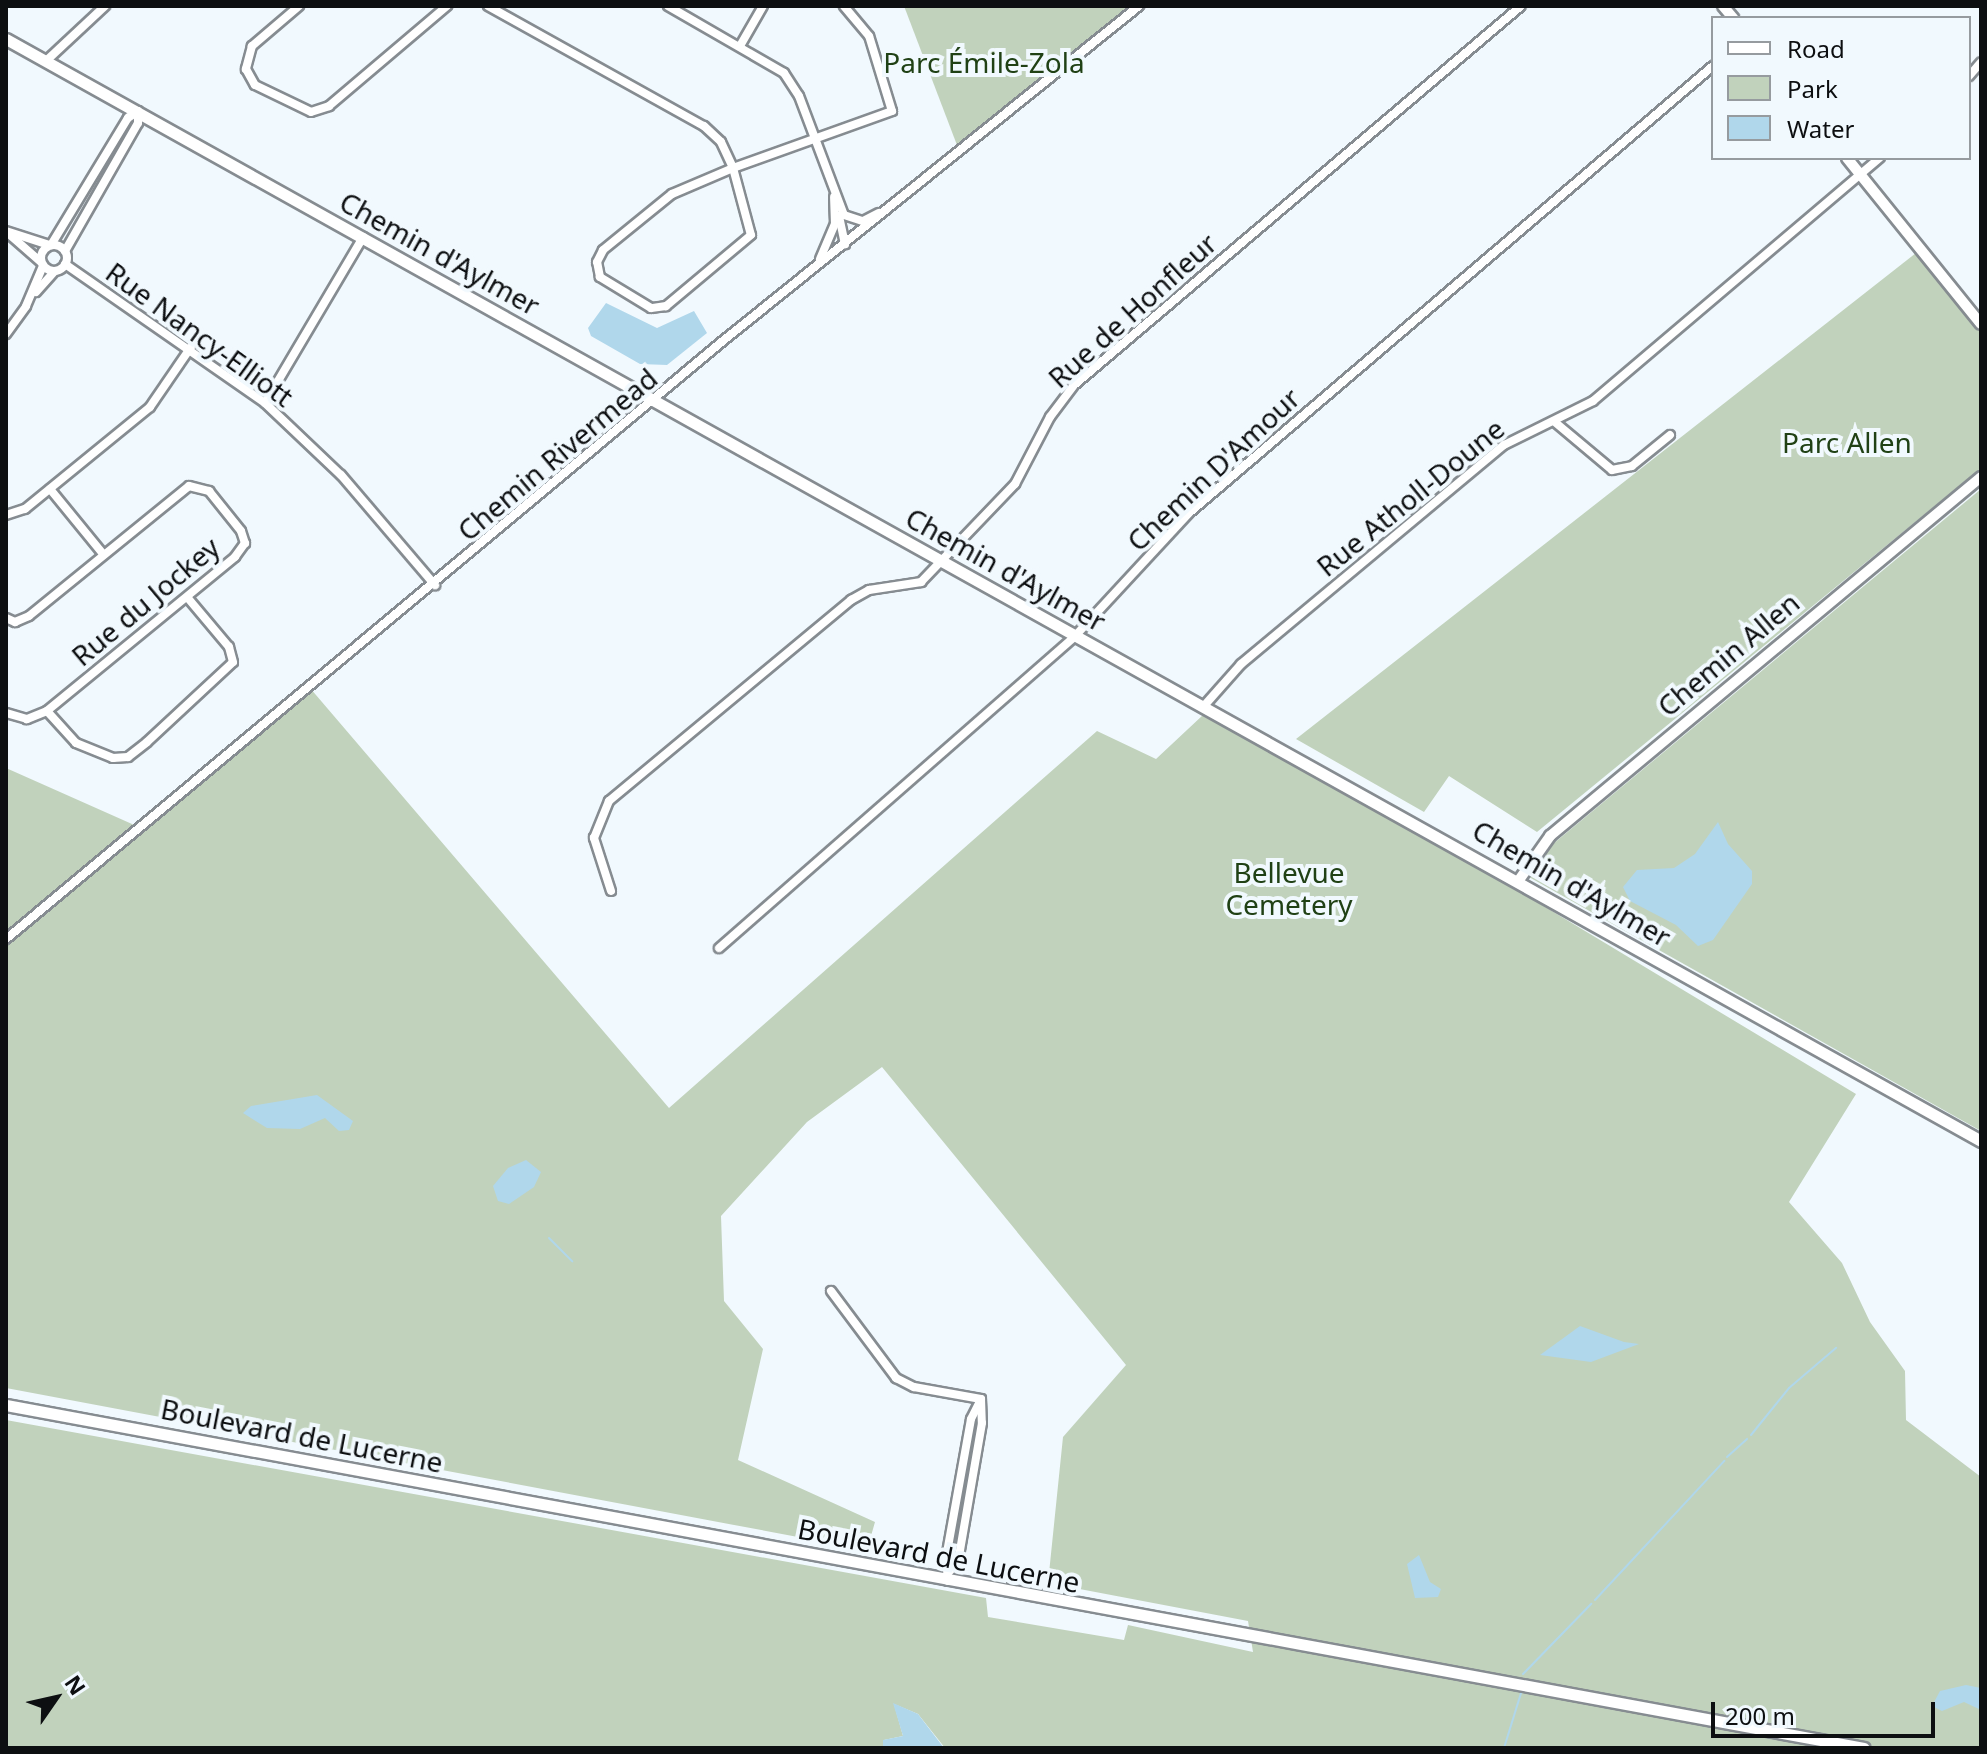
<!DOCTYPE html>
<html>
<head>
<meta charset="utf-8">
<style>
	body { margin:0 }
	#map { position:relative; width:1987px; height:1754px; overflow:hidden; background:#f1f9fe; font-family:"Noto Sans",sans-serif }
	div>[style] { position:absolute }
	.green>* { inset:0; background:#c1d2bc }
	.water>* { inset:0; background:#b0d7eb }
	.stream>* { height:2px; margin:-1px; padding:0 1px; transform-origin:1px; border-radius:1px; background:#b0d7eb }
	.roads { filter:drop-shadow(2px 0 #868c91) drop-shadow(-2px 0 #868c91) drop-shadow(0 2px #868c91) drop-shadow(0 -2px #868c91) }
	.minor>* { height:8px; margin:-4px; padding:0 4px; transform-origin:4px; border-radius:4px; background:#fff }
	.minor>.ring { margin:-4px; padding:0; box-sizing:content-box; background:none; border:8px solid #fff; border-radius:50% }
	.tertiary>* { height:10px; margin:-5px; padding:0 5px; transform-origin:5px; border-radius:5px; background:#fff }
	.secondary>* { height:11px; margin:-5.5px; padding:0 5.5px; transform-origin:5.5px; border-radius:5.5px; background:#fff }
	span { translate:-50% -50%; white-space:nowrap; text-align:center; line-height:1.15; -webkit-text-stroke:8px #f1f9fe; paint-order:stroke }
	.park-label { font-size:28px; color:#204115 }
	.street-label { font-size:28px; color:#0d0f11 }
	.frame { position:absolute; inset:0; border:8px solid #0d0f11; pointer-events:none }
	.legend { position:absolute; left:1711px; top:16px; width:260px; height:144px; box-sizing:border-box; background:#f1f9fe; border:2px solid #969b9f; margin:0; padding:10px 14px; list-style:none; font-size:24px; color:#0d0f11 }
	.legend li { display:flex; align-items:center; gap:16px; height:40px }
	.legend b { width:40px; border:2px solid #969b9f }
	.north { position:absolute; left:16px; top:1658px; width:80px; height:80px; -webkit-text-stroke:6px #f1f9fe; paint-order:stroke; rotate:56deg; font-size:22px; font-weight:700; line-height:32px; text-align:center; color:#0d0f11 }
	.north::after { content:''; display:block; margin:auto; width:28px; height:36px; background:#0d0f11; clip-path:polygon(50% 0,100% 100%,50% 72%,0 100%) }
	.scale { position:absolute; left:1711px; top:1702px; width:224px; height:36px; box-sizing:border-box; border:4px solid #0d0f11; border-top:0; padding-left:10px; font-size:24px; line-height:28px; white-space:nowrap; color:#0d0f11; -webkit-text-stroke:6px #f1f9fe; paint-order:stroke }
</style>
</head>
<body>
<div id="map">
	<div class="green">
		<i style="clip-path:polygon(904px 6px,1139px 6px,960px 153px)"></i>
		<i style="clip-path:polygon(1916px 253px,1981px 332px,1981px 468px,1537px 832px,1449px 776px,1424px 812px,1296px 739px)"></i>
		<i style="clip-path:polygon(1981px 489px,1981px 1131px,1529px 877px,1530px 863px)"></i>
		<i style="clip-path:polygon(310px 688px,669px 1108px,1097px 731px,1156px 759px,1203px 715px,1492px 875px,1856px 1094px,1789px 1202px,1842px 1263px,1870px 1322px,1905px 1371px,1906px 1420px,1981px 1477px,1981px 1748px,945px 1748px,918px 1714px,894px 1704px,903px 1736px,884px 1740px,883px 1748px,6px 1748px,6px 1420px,986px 1598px,988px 1617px,1124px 1640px,1128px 1625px,1253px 1652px,1248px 1621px,1048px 1583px,1063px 1437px,1126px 1365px,882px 1067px,807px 1122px,721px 1216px,724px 1301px,763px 1349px,738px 1460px,875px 1522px,867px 1550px,6px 1388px,6px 768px,141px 828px)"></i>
	</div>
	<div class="water">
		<i style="clip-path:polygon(606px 303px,657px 328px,694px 311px,707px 333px,667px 365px,640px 364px,591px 336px,588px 328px)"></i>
		<i style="clip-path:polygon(1718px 822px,1728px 844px,1752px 871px,1752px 884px,1713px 940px,1698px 946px,1676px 925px,1630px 901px,1623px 887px,1637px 870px,1674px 868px,1695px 854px)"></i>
		<i style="clip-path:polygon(317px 1095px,353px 1121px,349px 1130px,339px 1131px,325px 1118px,300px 1129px,267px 1128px,243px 1113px,251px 1106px)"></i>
		<i style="clip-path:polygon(526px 1160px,541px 1172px,534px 1187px,509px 1204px,498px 1201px,493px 1186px,508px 1168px)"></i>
		<i style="clip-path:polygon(1580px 1326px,1624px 1342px,1639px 1344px,1591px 1362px,1540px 1355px)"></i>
		<i style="clip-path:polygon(1419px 1555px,1430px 1582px,1441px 1589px,1438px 1597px,1415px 1598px,1407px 1564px)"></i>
		<i style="clip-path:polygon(1966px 1685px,1981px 1688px,1981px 1710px,1964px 1702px,1942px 1711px,1932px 1706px,1940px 1691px)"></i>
		<i style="clip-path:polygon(893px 1703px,918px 1714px,944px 1748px,883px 1748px,883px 1740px,903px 1736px)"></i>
	</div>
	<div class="stream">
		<i style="left:549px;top:1238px;width:33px;rotate:45deg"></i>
		<i style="left:1751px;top:1435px;width:60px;rotate:-51deg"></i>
		<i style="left:1789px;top:1388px;width:62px;rotate:-40.4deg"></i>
		<i style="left:1727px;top:1457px;width:27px;rotate:-42deg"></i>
		<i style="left:1595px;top:1600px;width:190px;rotate:-47.1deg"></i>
		<i style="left:1523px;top:1674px;width:98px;rotate:-45.8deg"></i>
		<i style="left:1504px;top:1748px;width:58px;rotate:-72.8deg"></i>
	</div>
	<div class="roads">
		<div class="minor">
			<i style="left:299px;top:6px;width:62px;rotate:139.6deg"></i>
			<i style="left:252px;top:46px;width:24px;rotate:105deg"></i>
			<i style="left:246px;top:69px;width:18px;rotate:61deg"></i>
			<i style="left:255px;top:85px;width:62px;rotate:25.7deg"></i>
			<i style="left:311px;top:112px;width:19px;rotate:-18deg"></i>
			<i style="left:329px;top:106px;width:155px;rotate:-40.3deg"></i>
			<i style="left:488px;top:6px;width:247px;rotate:29.1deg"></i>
			<i style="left:704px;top:126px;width:23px;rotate:43deg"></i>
			<i style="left:721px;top:142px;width:29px;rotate:65deg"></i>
			<i style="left:733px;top:168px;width:169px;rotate:-19.7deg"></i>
			<i style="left:892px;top:111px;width:78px;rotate:-107deg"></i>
			<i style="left:869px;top:36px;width:39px;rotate:-130deg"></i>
			<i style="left:668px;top:6px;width:134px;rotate:30deg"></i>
			<i style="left:784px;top:73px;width:27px;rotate:57deg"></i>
			<i style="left:799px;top:96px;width:127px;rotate:69.3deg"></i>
			<i style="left:844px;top:215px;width:20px;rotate:18deg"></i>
			<i style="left:863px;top:221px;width:18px;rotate:-27deg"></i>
			<i style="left:740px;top:46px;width:46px;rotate:-60.1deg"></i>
			<i style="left:46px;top:61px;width:81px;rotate:-43deg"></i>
			<i style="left:1969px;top:76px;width:18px;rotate:-49deg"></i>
			<i style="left:733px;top:168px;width:69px;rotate:75deg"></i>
			<i style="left:751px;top:235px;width:111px;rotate:140.1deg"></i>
			<i style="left:666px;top:306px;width:15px;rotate:172deg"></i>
			<i style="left:651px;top:308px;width:60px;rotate:-148.7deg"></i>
			<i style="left:600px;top:277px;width:15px;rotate:-101deg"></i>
			<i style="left:597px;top:262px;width:13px;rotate:-63deg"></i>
			<i style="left:603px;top:250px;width:89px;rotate:-39.1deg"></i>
			<i style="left:672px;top:194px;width:66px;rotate:-23.1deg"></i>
			<i style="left:839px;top:216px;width:29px;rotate:78deg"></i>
			<i style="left:6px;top:231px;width:45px;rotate:18deg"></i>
			<i style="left:10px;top:235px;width:41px;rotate:41.1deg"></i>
			<i class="ring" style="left:41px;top:245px;width:18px;height:18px"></i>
			<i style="left:51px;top:245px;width:149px;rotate:-58.8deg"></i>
			<i style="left:128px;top:118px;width:12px;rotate:-35deg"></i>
			<i style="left:65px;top:251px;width:147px;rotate:-60.3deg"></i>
			<i style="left:138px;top:123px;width:12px;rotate:-90deg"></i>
			<i style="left:820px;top:259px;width:38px;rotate:-67deg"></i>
			<i style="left:835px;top:224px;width:27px;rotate:-92deg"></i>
			<i style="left:65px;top:264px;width:244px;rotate:34.8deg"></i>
			<i style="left:265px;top:403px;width:105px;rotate:43.5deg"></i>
			<i style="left:341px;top:475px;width:145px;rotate:49.5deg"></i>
			<i style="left:36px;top:292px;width:27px;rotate:-48deg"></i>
			<i style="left:6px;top:334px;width:34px;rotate:-54deg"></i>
			<i style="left:26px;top:306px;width:43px;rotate:-67deg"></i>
			<i style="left:265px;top:403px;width:193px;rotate:-59.4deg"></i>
			<i style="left:1556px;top:423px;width:73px;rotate:40deg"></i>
			<i style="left:1612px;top:470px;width:20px;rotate:-11deg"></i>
			<i style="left:1632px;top:466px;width:49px;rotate:-39.2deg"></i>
			<i style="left:50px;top:489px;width:84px;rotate:50.8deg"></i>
			<i style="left:6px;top:515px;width:20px;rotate:-18deg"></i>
			<i style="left:25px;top:509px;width:161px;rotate:-39.2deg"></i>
			<i style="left:150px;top:407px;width:73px;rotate:-55.7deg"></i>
			<i style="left:6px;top:618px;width:10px;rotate:24deg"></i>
			<i style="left:15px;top:622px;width:15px;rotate:-23deg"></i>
			<i style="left:29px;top:616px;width:206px;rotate:-39.1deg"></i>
			<i style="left:189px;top:486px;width:21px;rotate:14deg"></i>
			<i style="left:209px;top:491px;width:51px;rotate:51.3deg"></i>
			<i style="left:241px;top:531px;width:13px;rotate:72deg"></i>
			<i style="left:245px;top:543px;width:17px;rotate:126deg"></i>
			<i style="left:235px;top:557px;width:243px;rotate:140.7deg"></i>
			<i style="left:47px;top:711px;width:22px;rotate:158deg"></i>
			<i style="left:27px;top:719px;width:22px;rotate:-164deg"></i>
			<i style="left:1203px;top:707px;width:57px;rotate:-48.5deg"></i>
			<i style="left:1241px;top:664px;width:342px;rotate:-39.8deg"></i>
			<i style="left:1504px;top:445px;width:99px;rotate:-26.3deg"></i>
			<i style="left:1593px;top:401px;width:376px;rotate:-40.3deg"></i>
			<i style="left:47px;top:711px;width:43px;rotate:47.8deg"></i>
			<i style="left:76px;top:743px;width:40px;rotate:22deg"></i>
			<i style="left:113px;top:758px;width:15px;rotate:-4deg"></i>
			<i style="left:128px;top:757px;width:24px;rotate:-38deg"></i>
			<i style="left:147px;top:742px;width:117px;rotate:-42.9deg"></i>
			<i style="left:233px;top:662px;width:16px;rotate:-105deg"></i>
			<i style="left:229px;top:647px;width:65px;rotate:-130deg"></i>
			<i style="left:611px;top:891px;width:56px;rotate:-107.8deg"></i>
			<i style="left:594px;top:838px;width:40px;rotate:-68deg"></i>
			<i style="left:609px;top:801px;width:315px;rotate:-39.7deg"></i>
			<i style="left:851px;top:600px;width:21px;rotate:-29deg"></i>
			<i style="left:869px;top:590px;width:53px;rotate:-8.7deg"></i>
			<i style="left:921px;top:582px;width:136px;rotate:-46.2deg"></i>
			<i style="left:1015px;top:484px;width:76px;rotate:-62.4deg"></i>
			<i style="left:1050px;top:417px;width:39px;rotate:-53deg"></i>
			<i style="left:1073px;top:386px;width:587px;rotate:-40.31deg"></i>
			<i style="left:6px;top:939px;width:935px;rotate:-39.84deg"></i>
			<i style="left:724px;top:340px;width:533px;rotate:-38.83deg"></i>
			<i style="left:719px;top:948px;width:475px;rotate:-41.2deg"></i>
			<i style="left:1076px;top:635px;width:166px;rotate:-47.2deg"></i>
			<i style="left:1189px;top:513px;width:689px;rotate:-40.47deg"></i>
			<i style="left:831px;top:1291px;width:109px;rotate:53.2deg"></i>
			<i style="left:896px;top:1378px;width:20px;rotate:27deg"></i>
			<i style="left:914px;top:1387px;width:68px;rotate:10.2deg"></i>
			<i style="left:948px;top:1581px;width:23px;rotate:-95deg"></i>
			<i style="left:946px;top:1558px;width:141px;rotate:-79.8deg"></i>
			<i style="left:971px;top:1419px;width:22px;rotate:-63deg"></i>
			<i style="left:981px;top:1399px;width:24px;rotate:88deg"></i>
			<i style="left:982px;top:1423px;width:141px;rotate:99.8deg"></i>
			<i style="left:958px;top:1562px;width:13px;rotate:132deg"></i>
		</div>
		<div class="tertiary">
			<i style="left:1723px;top:6px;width:16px;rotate:50deg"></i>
			<i style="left:1847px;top:158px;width:213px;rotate:51.1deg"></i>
			<i style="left:1519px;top:880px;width:54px;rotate:-54.8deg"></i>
			<i style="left:1550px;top:836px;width:561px;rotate:-39.79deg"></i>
		</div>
		<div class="secondary">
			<i style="left:6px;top:39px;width:2262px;rotate:29.16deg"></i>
			<i style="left:6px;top:1405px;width:1889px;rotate:10.46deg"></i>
		</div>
	</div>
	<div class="park-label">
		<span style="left:984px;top:62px">Parc Émile-Zola</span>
		<span style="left:1847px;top:442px">Parc Allen</span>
		<span style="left:1289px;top:888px">Bellevue<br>Cemetery</span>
	</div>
	<div class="street-label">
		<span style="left:440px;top:253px;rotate:29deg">Chemin d'Aylmer</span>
		<span style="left:1132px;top:310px;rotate:-42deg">Rue de Honfleur</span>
		<span style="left:200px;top:334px;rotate:36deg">Rue Nancy-Elliott</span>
		<span style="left:557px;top:454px;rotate:-40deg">Chemin Rivermead</span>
		<span style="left:1213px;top:469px;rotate:-43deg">Chemin D'Amour</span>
		<span style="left:1410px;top:497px;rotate:-39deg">Rue Atholl-Doune</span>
		<span style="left:1006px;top:569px;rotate:29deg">Chemin d'Aylmer</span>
		<span style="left:145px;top:601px;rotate:-40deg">Rue du Jockey</span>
		<span style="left:1728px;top:654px;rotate:-40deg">Chemin Allen</span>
		<span style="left:1572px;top:883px;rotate:30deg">Chemin d'Aylmer</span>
		<span style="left:302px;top:1435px;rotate:11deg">Boulevard de Lucerne</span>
		<span style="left:939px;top:1555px;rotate:11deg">Boulevard de Lucerne</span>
	</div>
	<div class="frame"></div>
	<ul class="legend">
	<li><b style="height:10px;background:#fff"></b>Road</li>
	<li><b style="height:22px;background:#c1d2bc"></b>Park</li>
	<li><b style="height:22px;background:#b0d7eb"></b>Water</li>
	</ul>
	<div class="north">N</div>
	<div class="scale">200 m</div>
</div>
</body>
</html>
